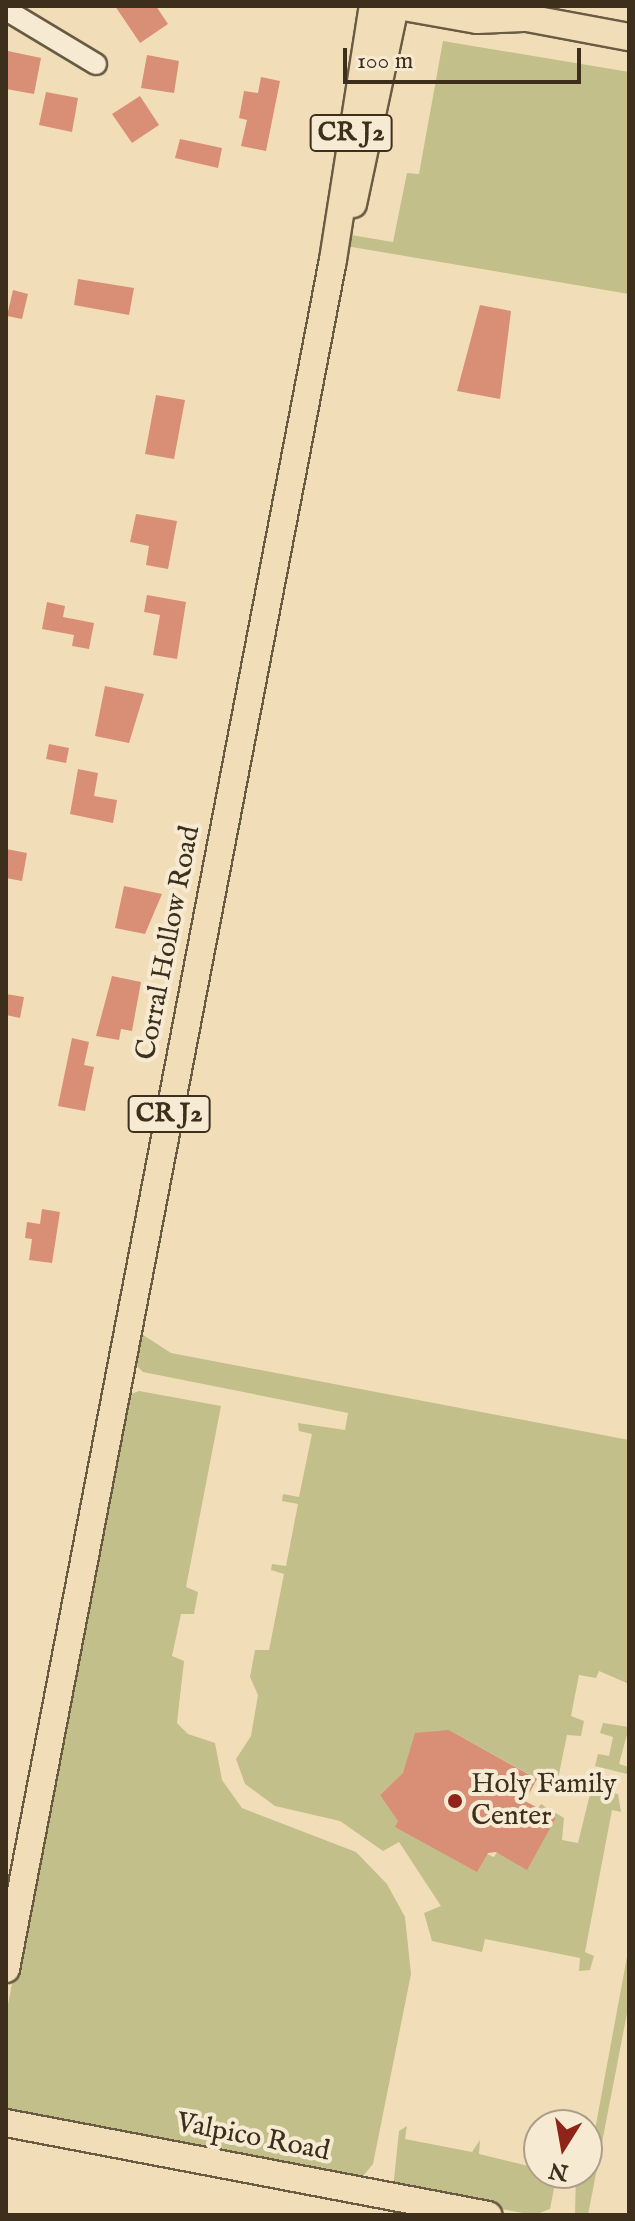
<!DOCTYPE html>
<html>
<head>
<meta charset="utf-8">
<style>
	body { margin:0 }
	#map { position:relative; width:635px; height:2221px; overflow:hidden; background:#f1deb9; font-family:"IM FELL English",serif }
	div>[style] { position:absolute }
	.green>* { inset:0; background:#c2bf8a }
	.building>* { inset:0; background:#d88f76 }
	.roads { filter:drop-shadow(2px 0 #6a5b43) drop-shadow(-2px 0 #6a5b43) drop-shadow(0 2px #6a5b43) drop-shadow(0 -2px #6a5b43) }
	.minor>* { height:20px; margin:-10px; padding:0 10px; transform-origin:10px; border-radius:10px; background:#f6ead2 }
	.major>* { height:26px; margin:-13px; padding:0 13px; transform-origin:13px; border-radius:13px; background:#f1deb9 }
	.dots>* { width:22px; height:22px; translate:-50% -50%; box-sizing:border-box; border:4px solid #f6ead2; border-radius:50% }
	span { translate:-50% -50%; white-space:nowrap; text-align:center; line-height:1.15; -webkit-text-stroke:8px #f6ead2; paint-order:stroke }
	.shield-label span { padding:2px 6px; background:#f6ead2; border:2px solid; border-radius:6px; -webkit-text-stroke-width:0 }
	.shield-label { font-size:26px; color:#3d2f1c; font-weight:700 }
	.street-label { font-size:28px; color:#3d2f1c }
	.poi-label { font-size:28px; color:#3d2f1c }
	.left { translate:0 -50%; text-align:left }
	.frame { position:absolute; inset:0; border:8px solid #3d2f1c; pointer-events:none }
	.north { position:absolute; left:523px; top:2109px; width:80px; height:80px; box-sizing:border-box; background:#f6ead2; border:2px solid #ac9f89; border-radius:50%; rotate:191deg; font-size:22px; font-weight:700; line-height:32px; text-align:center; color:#3d2f1c }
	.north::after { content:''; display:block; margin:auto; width:28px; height:36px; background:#8f2418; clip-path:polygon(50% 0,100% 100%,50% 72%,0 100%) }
	.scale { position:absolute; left:343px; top:48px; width:238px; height:36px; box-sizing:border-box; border:4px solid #3d2f1c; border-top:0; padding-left:10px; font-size:24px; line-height:28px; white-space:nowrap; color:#3d2f1c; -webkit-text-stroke:6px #f6ead2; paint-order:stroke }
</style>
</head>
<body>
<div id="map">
	<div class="green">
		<i style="clip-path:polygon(443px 41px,629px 72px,629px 294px,346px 246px,351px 235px,393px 242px,407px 173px,419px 174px)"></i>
		<i style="clip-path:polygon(137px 1331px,171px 1353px,629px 1440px,629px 1684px,599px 1671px,596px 1678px,579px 1675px,571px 1716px,584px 1721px,581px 1736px,567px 1735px,558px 1779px,571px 1782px,570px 1788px,556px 1789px,449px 1730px,380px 1795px,393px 1813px,494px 1857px,500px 1847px,527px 1869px,556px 1818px,538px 1808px,541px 1804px,564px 1818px,562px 1840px,578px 1843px,591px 1790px,618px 1794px,621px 1812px,612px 1810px,585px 1952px,594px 1956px,590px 1970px,579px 1971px,580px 1958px,485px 1939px,482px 1952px,432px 1941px,424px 1913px,441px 1906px,399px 1842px,383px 1851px,340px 1821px,275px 1806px,245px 1784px,236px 1759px,251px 1736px,258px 1695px,250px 1677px,255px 1650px,269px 1650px,284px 1574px,271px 1570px,272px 1564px,286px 1566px,298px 1504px,282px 1501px,283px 1494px,299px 1497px,312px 1434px,299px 1431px,298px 1423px,345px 1430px,348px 1413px,143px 1372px,132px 1361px)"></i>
		<i style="clip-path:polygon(139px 1391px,221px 1406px,186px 1587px,198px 1592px,194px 1614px,181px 1614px,172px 1656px,184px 1661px,177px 1723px,188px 1734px,215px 1743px,222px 1780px,242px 1808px,356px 1852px,387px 1884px,405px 1917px,411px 1974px,373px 2164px,358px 2182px,6px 2113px,6px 2015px,124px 1397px)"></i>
		<i style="clip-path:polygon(603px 1723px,629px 1727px,619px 1764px,629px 1767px,627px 1774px,595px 1766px,598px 1754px,609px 1756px,613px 1737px,600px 1733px)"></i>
		<i style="clip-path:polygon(629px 1946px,629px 2003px,588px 2215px,575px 2215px,576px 2173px,587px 2173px)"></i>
		<i style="clip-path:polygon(407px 2126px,405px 2139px,472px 2152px,480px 2140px,479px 2154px,557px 2173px,550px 2209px,534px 2215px,393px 2189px,399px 2131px)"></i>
	</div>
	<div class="building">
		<i style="clip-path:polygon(115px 6px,156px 6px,168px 24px,140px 43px)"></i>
		<i style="clip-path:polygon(8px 51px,41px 58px,34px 94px,6px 89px)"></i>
		<i style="clip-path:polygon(147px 55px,179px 61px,174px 93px,141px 88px)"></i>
		<i style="clip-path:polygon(261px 77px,280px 81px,266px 151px,241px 146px,247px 120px,239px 118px,244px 91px,258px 93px)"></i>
		<i style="clip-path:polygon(46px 92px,78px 98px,72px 132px,39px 125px)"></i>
		<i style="clip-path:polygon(140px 96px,159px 125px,132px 143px,112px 114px)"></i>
		<i style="clip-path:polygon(180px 139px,222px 148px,218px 168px,175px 158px)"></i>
		<i style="clip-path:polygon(78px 279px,134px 288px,129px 315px,74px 305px)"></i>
		<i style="clip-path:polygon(13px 290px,28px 294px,22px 319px,7px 316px)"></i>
		<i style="clip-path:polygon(480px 305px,511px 311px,500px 399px,457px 391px)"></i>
		<i style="clip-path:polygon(156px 395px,185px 400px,174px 459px,145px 454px)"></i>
		<i style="clip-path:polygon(136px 514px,177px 521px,168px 569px,146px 565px,149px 546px,130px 542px)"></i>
		<i style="clip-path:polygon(147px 595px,186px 602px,177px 659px,153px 655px,160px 615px,144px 612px)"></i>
		<i style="clip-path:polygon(47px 602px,65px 606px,63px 617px,94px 623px,89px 649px,72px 646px,74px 635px,42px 629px)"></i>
		<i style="clip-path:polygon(105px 686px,144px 694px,129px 743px,95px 736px)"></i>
		<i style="clip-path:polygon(49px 744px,69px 748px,66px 763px,46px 759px)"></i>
		<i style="clip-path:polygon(78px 769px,98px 773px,94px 796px,117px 800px,113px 823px,70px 814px)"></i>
		<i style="clip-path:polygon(6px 849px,27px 853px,22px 881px,6px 878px)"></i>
		<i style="clip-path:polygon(124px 886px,162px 894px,145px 934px,115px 928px)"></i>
		<i style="clip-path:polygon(112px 976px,141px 982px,132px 1031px,121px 1029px,119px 1040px,96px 1036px)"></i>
		<i style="clip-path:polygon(6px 994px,24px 997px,20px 1018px,6px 1015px)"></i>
		<i style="clip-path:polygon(72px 1038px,89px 1042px,84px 1065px,94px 1067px,85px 1111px,58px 1106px)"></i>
		<i style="clip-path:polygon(42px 1209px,60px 1212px,52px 1263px,29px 1260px,32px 1239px,25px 1238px,27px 1222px,40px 1224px)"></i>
		<i style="clip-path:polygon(449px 1730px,537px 1779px,525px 1801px,556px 1818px,527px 1870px,496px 1852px,488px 1853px,477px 1872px,395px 1827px,398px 1821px,380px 1795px,403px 1773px,415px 1733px)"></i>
	</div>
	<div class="roads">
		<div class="minor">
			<i style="left:6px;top:10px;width:105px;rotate:31deg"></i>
		</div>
		<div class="major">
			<i style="left:398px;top:6px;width:80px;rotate:10deg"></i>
			<i style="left:477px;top:20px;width:46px;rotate:-2.5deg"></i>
			<i style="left:499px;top:6px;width:30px;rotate:23deg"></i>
			<i style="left:527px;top:18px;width:104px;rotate:10.6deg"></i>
			<i style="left:353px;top:204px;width:202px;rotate:-78deg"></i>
			<i style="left:6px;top:1969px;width:1740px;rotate:-79.17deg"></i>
			<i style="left:333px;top:260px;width:257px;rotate:-81.1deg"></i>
			<i style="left:6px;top:2123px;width:491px;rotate:10.8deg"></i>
		</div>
	</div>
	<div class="dots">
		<i style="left:455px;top:1801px;background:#8f2418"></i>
	</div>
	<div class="shield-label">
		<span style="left:351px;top:133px">CR J2</span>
		<span style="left:169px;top:1114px">CR J2</span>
	</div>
	<div class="street-label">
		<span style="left:169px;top:943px;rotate:-79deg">Corral Hollow Road</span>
		<span style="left:253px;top:2138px;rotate:11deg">Valpico Road</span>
	</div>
	<div class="poi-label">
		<span class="left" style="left:471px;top:1801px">Holy Family<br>Center</span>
	</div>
	<div class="frame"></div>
	<div class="north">N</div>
	<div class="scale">100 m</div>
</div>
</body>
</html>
